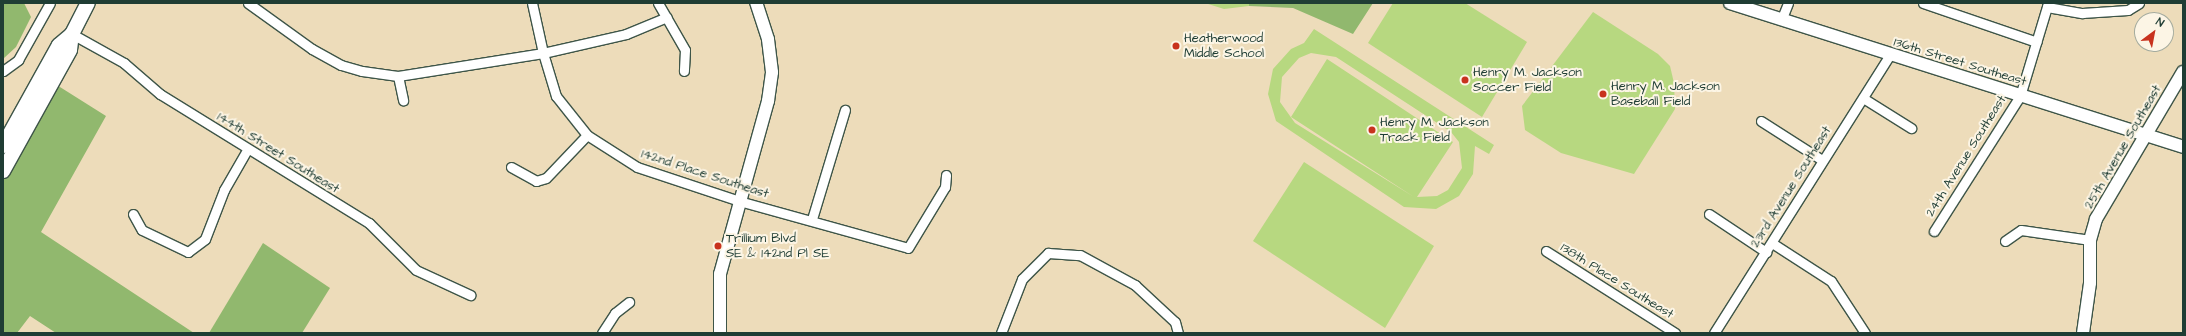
<!DOCTYPE html>
<html>
<head>
<meta charset="utf-8">
<style>
	body { margin:0 }
	#map { position:relative; width:2186px; height:336px; overflow:hidden; background:#eddcba; font-family:"Architects Daughter",sans-serif }
	div>[style] { position:absolute }
	.green>* { inset:0; background:#b7d880 }
	.forest>* { inset:0; background:#91b86e }
	.roads { filter:drop-shadow(1px 0 #3e5548) drop-shadow(-1px 0 #3e5548) drop-shadow(0 1px #3e5548) drop-shadow(0 -1px #3e5548) }
	.street>* { height:9px; margin:-4.5px; padding:0 4.5px; transform-origin:4.5px; border-radius:4.5px; background:#fff }
	.secondary>* { height:12px; margin:-6px; padding:0 6px; transform-origin:6px; border-radius:6px; background:#fff }
	.primary>* { height:14px; margin:-7px; padding:0 7px; transform-origin:7px; border-radius:7px; background:#fff }
	.dots>* { width:11px; height:11px; translate:-50% -50%; box-sizing:border-box; border:2px solid #fcf5e5; border-radius:50% }
	span { translate:-50% -50%; white-space:nowrap; text-align:center; line-height:1.15; -webkit-text-stroke:4px #fcf5e5; paint-order:stroke }
	.poi-label { font-size:13px; color:#1f3d34 }
	.left { translate:0 -50%; text-align:left }
	.street-label { font-size:13px; color:#1f3d34 }
	.frame { position:absolute; inset:0; border:4px solid #1f3d34; pointer-events:none }
	.north { position:absolute; left:2134px; top:12px; width:40px; height:40px; box-sizing:border-box; background:#fcf5e5; border:1px solid #a4ab9e; border-radius:50%; rotate:32deg; font-size:11px; font-weight:700; line-height:16px; text-align:center; color:#1f3d34 }
	.north::after { content:''; display:block; margin:auto; width:14px; height:18px; background:#c8321e; clip-path:polygon(50% 0,100% 100%,50% 72%,0 100%) }
</style>
</head>
<body>
<div id="map">
	<div class="green">
		<i style="clip-path:polygon(1205px 3px,1249px 3px,1249px 6px,1224px 9px)"></i>
		<i style="clip-path:polygon(1393px 3px,1465px 3px,1527px 42px,1482px 117px,1368px 43px)"></i>
		<i style="clip-path:polygon(1593px 12px,1658px 54px,1670px 66px,1674px 83px,1675px 109px,1634px 174px,1561px 153px,1525px 130px,1522px 106px)"></i>
		<i style="clip-path:polygon(evenodd,1314px 29px,1494px 145px,1489px 154px,1475px 146px,1473px 174px,1459px 196px,1436px 209px,1404px 207px,1276px 121px,1268px 94px,1273px 69px,1291px 49px,1304px 43px,1314px 29px,1311px 53px,1336px 57px,1451px 132px,1459px 142px,1462px 168px,1448px 190px,1437px 196px,1417px 197px,1453px 142px,1327px 59px,1291px 117px,1414px 197px,1295px 123px,1280px 102px,1282px 77px,1299px 58px,1311px 53px)"></i>
		<i style="clip-path:polygon(1304px 162px,1434px 246px,1385px 328px,1253px 241px)"></i>
	</div>
	<div class="forest">
		<i style="clip-path:polygon(3px 3px,24px 3px,31px 17px,16px 47px,3px 59px)"></i>
		<i style="clip-path:polygon(1249px 3px,1373px 3px,1353px 34px,1293px 8px,1249px 6px)"></i>
		<i style="clip-path:polygon(52px 82px,106px 116px,41px 232px,194px 333px,56px 333px,30px 316px,17px 333px,3px 333px,3px 171px)"></i>
		<i style="clip-path:polygon(263px 243px,330px 288px,302px 333px,209px 333px)"></i>
	</div>
	<div class="roads">
		<div class="street">
			<i style="left:248px;top:3px;width:79px;rotate:35.7deg"></i>
			<i style="left:312px;top:49px;width:33px;rotate:29deg"></i>
			<i style="left:341px;top:65px;width:22px;rotate:16deg"></i>
			<i style="left:362px;top:71px;width:36px;rotate:8deg"></i>
			<i style="left:398px;top:76px;width:147px;rotate:-9deg"></i>
			<i style="left:543px;top:53px;width:45px;rotate:73.2deg"></i>
			<i style="left:556px;top:96px;width:50px;rotate:51.5deg"></i>
			<i style="left:587px;top:135px;width:59px;rotate:32.6deg"></i>
			<i style="left:637px;top:167px;width:108px;rotate:18.4deg"></i>
			<i style="left:739px;top:201px;width:175px;rotate:15.5deg"></i>
			<i style="left:908px;top:248px;width:71px;rotate:-58.8deg"></i>
			<i style="left:945px;top:187px;width:12px;rotate:-85deg"></i>
			<i style="left:532px;top:3px;width:51px;rotate:77.6deg"></i>
			<i style="left:543px;top:53px;width:85px;rotate:-12.9deg"></i>
			<i style="left:626px;top:34px;width:44px;rotate:-22.5deg"></i>
			<i style="left:658px;top:3px;width:54px;rotate:60.1deg"></i>
			<i style="left:685px;top:50px;width:21px;rotate:93deg"></i>
			<i style="left:1923px;top:3px;width:120px;rotate:18.9deg"></i>
			<i style="left:2047px;top:7px;width:36px;rotate:10deg"></i>
			<i style="left:2082px;top:13px;width:46px;rotate:-3.7deg"></i>
			<i style="left:2128px;top:10px;width:13px;rotate:-32deg"></i>
			<i style="left:1782px;top:18px;width:16px;rotate:-68deg"></i>
			<i style="left:72px;top:34px;width:60px;rotate:29.1deg"></i>
			<i style="left:124px;top:63px;width:48px;rotate:40.7deg"></i>
			<i style="left:160px;top:94px;width:246px;rotate:31.7deg"></i>
			<i style="left:369px;top:223px;width:66px;rotate:45deg"></i>
			<i style="left:416px;top:270px;width:60px;rotate:24.8deg"></i>
			<i style="left:3px;top:71px;width:19px;rotate:-36deg"></i>
			<i style="left:18px;top:60px;width:65px;rotate:-60.7deg"></i>
			<i style="left:398px;top:76px;width:25px;rotate:78deg"></i>
			<i style="left:1863px;top:98px;width:57px;rotate:32deg"></i>
			<i style="left:1761px;top:121px;width:72px;rotate:32.6deg"></i>
			<i style="left:511px;top:167px;width:29px;rotate:29deg"></i>
			<i style="left:536px;top:181px;width:10px;rotate:-17deg"></i>
			<i style="left:546px;top:178px;width:59px;rotate:-46.4deg"></i>
			<i style="left:133px;top:214px;width:18px;rotate:61deg"></i>
			<i style="left:142px;top:230px;width:51px;rotate:25.6deg"></i>
			<i style="left:188px;top:252px;width:21px;rotate:-37deg"></i>
			<i style="left:205px;top:239px;width:53px;rotate:-68.8deg"></i>
			<i style="left:224px;top:190px;width:46px;rotate:-60.1deg"></i>
			<i style="left:1709px;top:214px;width:69px;rotate:33.7deg"></i>
			<i style="left:812px;top:219px;width:114px;rotate:-73.2deg"></i>
			<i style="left:1934px;top:231px;width:160px;rotate:-57.5deg"></i>
			<i style="left:2020px;top:96px;width:97px;rotate:-73.2deg"></i>
			<i style="left:2005px;top:241px;width:19px;rotate:-35deg"></i>
			<i style="left:2021px;top:230px;width:70px;rotate:8.2deg"></i>
			<i style="left:1772px;top:243px;width:70px;rotate:32.8deg"></i>
			<i style="left:1831px;top:281px;width:62px;rotate:56.8deg"></i>
			<i style="left:1546px;top:251px;width:153px;rotate:32.4deg"></i>
			<i style="left:602px;top:333px;width:24px;rotate:-57deg"></i>
			<i style="left:615px;top:313px;width:18px;rotate:-38deg"></i>
			<i style="left:1001px;top:333px;width:58px;rotate:-68.7deg"></i>
			<i style="left:1022px;top:279px;width:37px;rotate:-45deg"></i>
			<i style="left:1048px;top:253px;width:32px;rotate:4deg"></i>
			<i style="left:1080px;top:255px;width:63px;rotate:28.6deg"></i>
			<i style="left:1135px;top:285px;width:54px;rotate:42.8deg"></i>
			<i style="left:1175px;top:322px;width:11px;rotate:75deg"></i>
			<i style="left:1714px;top:333px;width:329px;rotate:-57.7deg"></i>
		</div>
		<div class="secondary">
			<i style="left:1730px;top:3px;width:475px;rotate:17.6deg"></i>
			<i style="left:720px;top:333px;width:59px;rotate:-90deg"></i>
			<i style="left:720px;top:274px;width:180px;rotate:-74.5deg"></i>
			<i style="left:768px;top:101px;width:29px;rotate:-82deg"></i>
			<i style="left:772px;top:72px;width:33px;rotate:-97deg"></i>
			<i style="left:768px;top:39px;width:38px;rotate:-108deg"></i>
			<i style="left:2083px;top:333px;width:50px;rotate:-82deg"></i>
			<i style="left:2090px;top:283px;width:43px;rotate:-90deg"></i>
			<i style="left:2090px;top:240px;width:22px;rotate:-74deg"></i>
			<i style="left:2096px;top:219px;width:171px;rotate:-59.4deg"></i>
		</div>
		<div class="primary">
			<i style="left:3px;top:146px;width:115px;rotate:-61deg"></i>
			<i style="left:59px;top:45px;width:17px;rotate:-40deg"></i>
			<i style="left:72px;top:34px;width:35px;rotate:-63deg"></i>
			<i style="left:3px;top:171px;width:138px;rotate:-61deg"></i>
			<i style="left:70px;top:50px;width:16px;rotate:-83deg"></i>
		</div>
	</div>
	<div class="dots">
		<i style="left:1176px;top:46px;background:#c8321e"></i>
		<i style="left:1465px;top:80px;background:#c8321e"></i>
		<i style="left:1603px;top:94px;background:#c8321e"></i>
		<i style="left:1372px;top:130px;background:#c8321e"></i>
		<i style="left:718px;top:246px;background:#c8321e"></i>
	</div>
	<div class="poi-label">
		<span class="left" style="left:1184px;top:46px">Heatherwood<br>Middle School</span>
		<span class="left" style="left:1473px;top:80px">Henry M. Jackson<br>Soccer Field</span>
		<span class="left" style="left:1611px;top:94px">Henry M. Jackson<br>Baseball Field</span>
		<span class="left" style="left:1380px;top:130px">Henry M. Jackson<br>Track Field</span>
		<span class="left" style="left:726px;top:246px">Trillium Blvd<br>SE &amp; 142nd Pl SE</span>
	</div>
	<div class="street-label">
		<span style="left:1960px;top:62px;rotate:17deg">136th Street Southeast</span>
		<span style="left:2123px;top:147px;rotate:-60deg">25th Avenue Southeast</span>
		<span style="left:278px;top:153px;rotate:32deg">144th Street Southeast</span>
		<span style="left:1966px;top:156px;rotate:-58deg">24th Avenue Southeast</span>
		<span style="left:705px;top:174px;rotate:18deg">142nd Place Southeast</span>
		<span style="left:1791px;top:187px;rotate:-58deg">23rd Avenue Southeast</span>
		<span style="left:1617px;top:281px;rotate:32deg">138th Place Southeast</span>
	</div>
	<div class="frame"></div>
	<div class="north">N</div>
</div>
</body>
</html>
